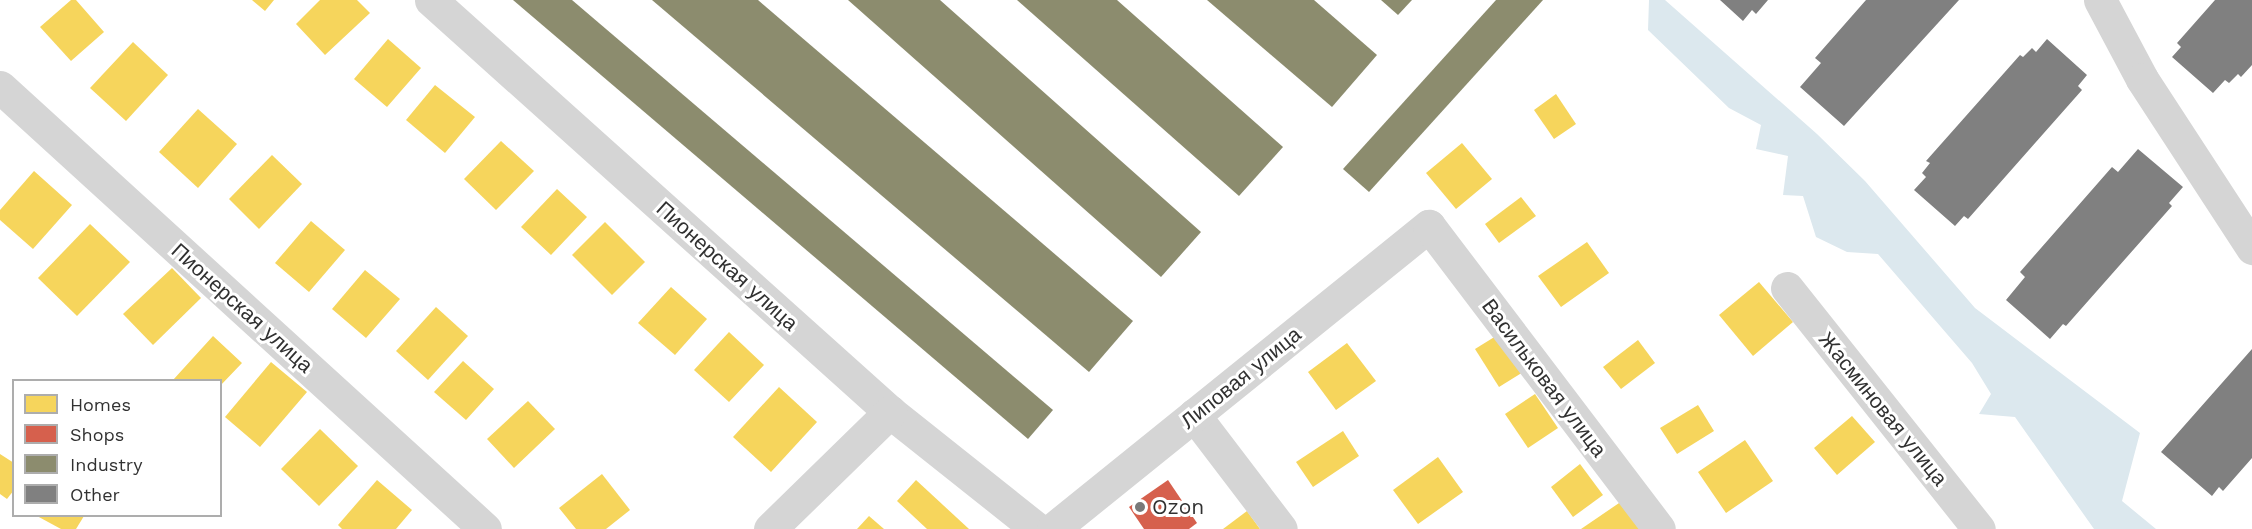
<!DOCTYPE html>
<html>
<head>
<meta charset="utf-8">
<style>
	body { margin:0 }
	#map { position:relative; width:2252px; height:529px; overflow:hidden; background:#fff; font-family:"Work Sans",sans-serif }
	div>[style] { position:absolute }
	.water>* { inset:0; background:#dce8ee }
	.homes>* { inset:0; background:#f6d55c }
	.shops>* { inset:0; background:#d6604d }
	.industry>* { inset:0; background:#8c8c6e }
	.building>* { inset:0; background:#808080 }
	.minor>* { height:33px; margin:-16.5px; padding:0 16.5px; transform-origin:16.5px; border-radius:16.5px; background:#d5d5d5 }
	.dots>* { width:16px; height:16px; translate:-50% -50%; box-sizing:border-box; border:3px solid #fff; border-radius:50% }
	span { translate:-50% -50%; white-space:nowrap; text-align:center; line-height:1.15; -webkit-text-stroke:6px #fff; paint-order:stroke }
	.street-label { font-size:21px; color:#313131 }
	.poi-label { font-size:21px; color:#313131 }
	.left { translate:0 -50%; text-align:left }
	.legend { position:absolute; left:12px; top:379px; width:210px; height:138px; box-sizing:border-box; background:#fff; border:2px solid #adadad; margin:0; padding:8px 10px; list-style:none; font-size:18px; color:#313131 }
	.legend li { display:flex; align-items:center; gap:12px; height:30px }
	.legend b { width:30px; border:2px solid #adadad }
</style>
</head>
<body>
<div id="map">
	<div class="water">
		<i style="clip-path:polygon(1649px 0,1665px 0,1817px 134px,1865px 181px,1975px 308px,2140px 433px,2122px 501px,2156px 529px,2094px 529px,2015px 417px,1979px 414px,1991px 394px,1972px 363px,1878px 254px,1847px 252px,1816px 237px,1803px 196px,1783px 195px,1788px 156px,1756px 149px,1761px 125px,1729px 108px,1648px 30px)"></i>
	</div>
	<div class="homes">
		<i style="clip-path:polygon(71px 0,76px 0,104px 32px,71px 61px,40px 27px)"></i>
		<i style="clip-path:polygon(252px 0,274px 0,265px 11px)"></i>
		<i style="clip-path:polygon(320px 0,357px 0,370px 13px,325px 55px,296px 24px)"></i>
		<i style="clip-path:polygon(388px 39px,421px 68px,387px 107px,354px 79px)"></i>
		<i style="clip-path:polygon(133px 42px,168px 75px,126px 121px,90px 88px)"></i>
		<i style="clip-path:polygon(435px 85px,475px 117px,445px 153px,406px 120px)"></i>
		<i style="clip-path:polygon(1556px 94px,1576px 124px,1554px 139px,1534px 110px)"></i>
		<i style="clip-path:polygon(198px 109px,237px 144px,198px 188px,159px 152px)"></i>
		<i style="clip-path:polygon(501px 141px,534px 171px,496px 210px,464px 179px)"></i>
		<i style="clip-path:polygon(1462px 143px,1492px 179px,1456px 209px,1426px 173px)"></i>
		<i style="clip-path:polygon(272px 155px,302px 184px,259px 229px,229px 199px)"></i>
		<i style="clip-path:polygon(34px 171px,72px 205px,33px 249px,0 220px,0 210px)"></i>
		<i style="clip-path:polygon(557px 189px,587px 217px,551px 255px,521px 227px)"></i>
		<i style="clip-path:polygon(1521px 197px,1536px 216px,1499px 243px,1485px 224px)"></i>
		<i style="clip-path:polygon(311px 221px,345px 250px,309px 292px,275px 263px)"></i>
		<i style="clip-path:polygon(605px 222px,645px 262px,612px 295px,572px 255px)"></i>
		<i style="clip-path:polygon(90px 224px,130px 262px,77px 316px,38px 278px)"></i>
		<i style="clip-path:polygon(1587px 242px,1609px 273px,1561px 307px,1538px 276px)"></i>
		<i style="clip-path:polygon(172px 268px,201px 298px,153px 345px,123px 314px)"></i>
		<i style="clip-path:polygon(365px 270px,400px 299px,366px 338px,332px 309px)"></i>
		<i style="clip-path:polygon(1759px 282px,1793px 322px,1753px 356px,1719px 315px)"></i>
		<i style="clip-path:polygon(671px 287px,707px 319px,675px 355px,638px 323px)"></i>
		<i style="clip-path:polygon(436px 307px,468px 336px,428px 380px,396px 351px)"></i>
		<i style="clip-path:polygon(1517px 323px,1541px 361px,1499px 387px,1475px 349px)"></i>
		<i style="clip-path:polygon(729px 332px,764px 365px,729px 402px,694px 370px)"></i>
		<i style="clip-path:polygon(213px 336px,242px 363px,220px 386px,220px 380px,173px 380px)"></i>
		<i style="clip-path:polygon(1638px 340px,1655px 363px,1621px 389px,1603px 367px)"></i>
		<i style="clip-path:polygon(1347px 343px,1376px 381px,1336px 410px,1308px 372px)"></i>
		<i style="clip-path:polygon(463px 361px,494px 389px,466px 420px,434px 392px)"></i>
		<i style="clip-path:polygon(271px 362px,307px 392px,260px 447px,225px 417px)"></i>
		<i style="clip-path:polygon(779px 387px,817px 422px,771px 472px,733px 437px)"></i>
		<i style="clip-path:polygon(1535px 394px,1558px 428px,1528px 448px,1505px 414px)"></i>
		<i style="clip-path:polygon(528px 401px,555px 429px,514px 468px,487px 439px)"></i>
		<i style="clip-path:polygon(1698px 405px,1714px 431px,1677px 454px,1660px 428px)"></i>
		<i style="clip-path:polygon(1852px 416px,1875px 442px,1837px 475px,1814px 448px)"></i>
		<i style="clip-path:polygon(320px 429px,358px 466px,319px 506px,281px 469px)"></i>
		<i style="clip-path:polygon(1343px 431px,1359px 456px,1313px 487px,1296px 462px)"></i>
		<i style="clip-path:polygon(1745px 440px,1773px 481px,1726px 513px,1698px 472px)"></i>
		<i style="clip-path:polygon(0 454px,14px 463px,14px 490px,7px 499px,0 494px)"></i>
		<i style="clip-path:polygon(1438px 457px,1463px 492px,1418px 524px,1393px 490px)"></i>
		<i style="clip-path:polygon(1580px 464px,1603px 495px,1573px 517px,1551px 487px)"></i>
		<i style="clip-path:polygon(602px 474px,630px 510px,606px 529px,576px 529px,559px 508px)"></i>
		<i style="clip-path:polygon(377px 480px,412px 510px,396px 529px,342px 529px,338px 525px)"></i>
		<i style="clip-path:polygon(916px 480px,969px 529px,927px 529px,897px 501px)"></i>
		<i style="clip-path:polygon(1622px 501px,1641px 529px,1581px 529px)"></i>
		<i style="clip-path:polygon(1247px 511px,1260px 529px,1223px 529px)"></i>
		<i style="clip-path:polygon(37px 516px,84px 516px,76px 529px,61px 529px)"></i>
		<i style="clip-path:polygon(869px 516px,884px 529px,857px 529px)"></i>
	</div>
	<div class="shops">
		<i style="clip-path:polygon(1168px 480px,1197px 523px,1189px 529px,1144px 529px,1129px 507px)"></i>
	</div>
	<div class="industry">
		<i style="clip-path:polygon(513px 0,572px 0,1053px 410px,1028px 439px)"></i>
		<i style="clip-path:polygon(652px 0,758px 0,1133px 321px,1089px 372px)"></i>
		<i style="clip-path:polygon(848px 0,940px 0,1201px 232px,1161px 277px)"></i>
		<i style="clip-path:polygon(1017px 0,1117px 0,1283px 147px,1239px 196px)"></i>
		<i style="clip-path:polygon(1207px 0,1314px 0,1377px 55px,1332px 107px)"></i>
		<i style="clip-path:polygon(1381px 0,1412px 0,1398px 15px)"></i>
		<i style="clip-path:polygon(1496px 0,1543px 0,1369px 192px,1343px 169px)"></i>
	</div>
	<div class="building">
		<i style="clip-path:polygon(1720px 0,1768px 0,1756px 14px,1752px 10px,1743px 21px)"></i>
		<i style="clip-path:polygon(1866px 0,1959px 0,1844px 126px,1800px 87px,1821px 63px,1815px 58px)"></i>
		<i style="clip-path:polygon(2215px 0,2252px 0,2252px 65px,2241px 77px,2238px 74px,2229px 83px,2225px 80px,2213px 93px,2172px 57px,2181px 47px,2177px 43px)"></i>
		<i style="clip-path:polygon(2047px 39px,2087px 75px,2078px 86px,2082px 90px,1968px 219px,1964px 216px,1955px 226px,1914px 190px,1926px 177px,1922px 173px,1930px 163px,1926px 161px,2020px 55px,2023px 57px,2032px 48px,2036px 52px)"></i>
		<i style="clip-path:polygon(2138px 149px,2183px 187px,2169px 203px,2172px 206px,2066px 326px,2063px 324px,2050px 339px,2006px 300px,2025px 277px,2020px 272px,2112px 167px,2118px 172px)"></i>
		<i style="clip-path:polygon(2252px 349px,2252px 458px,2223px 491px,2219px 487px,2212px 496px,2161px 452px)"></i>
	</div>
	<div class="minor">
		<i style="left:431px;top:0;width:617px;rotate:41.91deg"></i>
		<i style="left:890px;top:412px;width:188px;rotate:38.5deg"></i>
		<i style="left:2100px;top:0;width:89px;rotate:62deg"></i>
		<i style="left:2142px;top:79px;width:202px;rotate:56.9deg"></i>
		<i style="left:0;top:87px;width:656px;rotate:42.34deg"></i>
		<i style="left:1787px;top:288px;width:308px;rotate:51.5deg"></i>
		<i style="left:1194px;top:415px;width:143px;rotate:52.7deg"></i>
		<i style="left:770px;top:529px;width:168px;rotate:-44.3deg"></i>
		<i style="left:1053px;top:529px;width:483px;rotate:-38.9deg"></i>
		<i style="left:1429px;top:226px;width:380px;rotate:52.8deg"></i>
	</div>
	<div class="dots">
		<i style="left:1140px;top:507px;background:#797979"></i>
	</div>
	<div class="street-label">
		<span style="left:727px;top:266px;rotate:42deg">Пионерская улица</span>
		<span style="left:242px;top:308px;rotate:42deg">Пионерская улица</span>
		<span style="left:1241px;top:378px;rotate:-39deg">Липовая улица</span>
		<span style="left:1544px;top:378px;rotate:53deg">Васильковая улица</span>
		<span style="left:1883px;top:409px;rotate:51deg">Жасминовая улица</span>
	</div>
	<div class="poi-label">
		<span class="left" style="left:1152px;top:507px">Ozon</span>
	</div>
	<ul class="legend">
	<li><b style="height:16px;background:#f6d55c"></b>Homes</li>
	<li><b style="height:16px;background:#d6604d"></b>Shops</li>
	<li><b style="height:16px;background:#8c8c6e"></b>Industry</li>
	<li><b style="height:16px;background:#808080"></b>Other</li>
	</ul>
</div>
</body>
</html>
